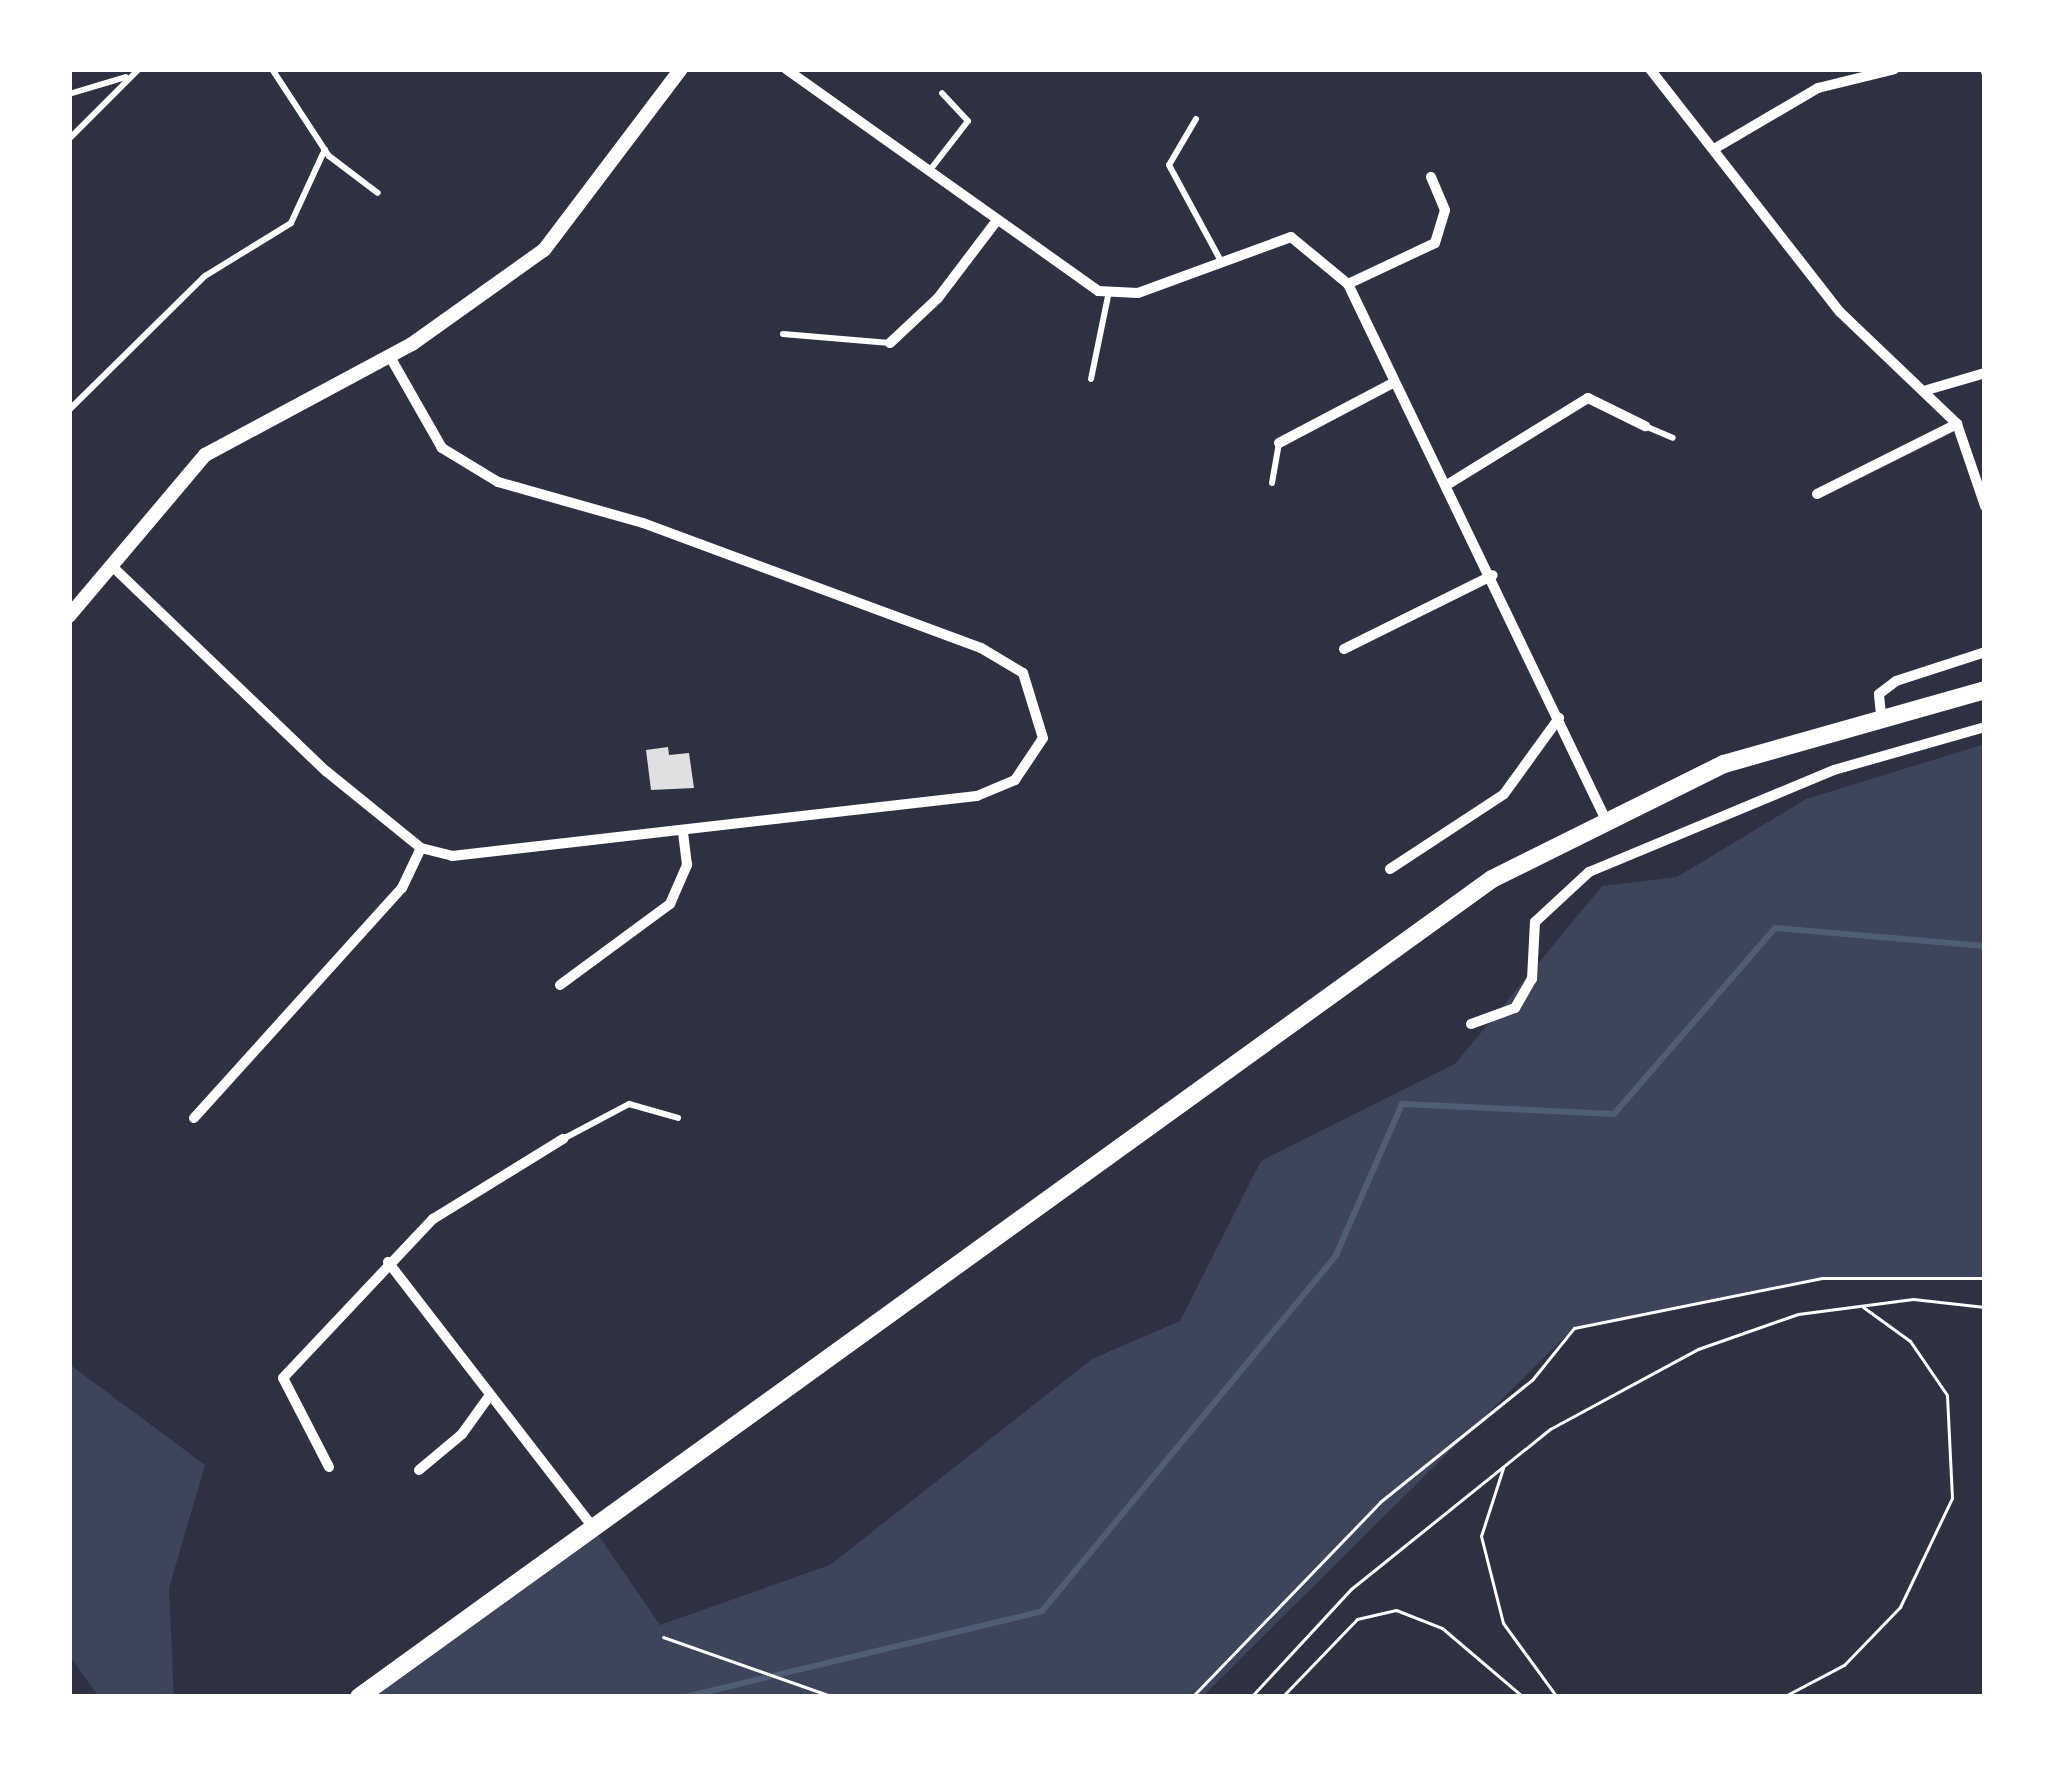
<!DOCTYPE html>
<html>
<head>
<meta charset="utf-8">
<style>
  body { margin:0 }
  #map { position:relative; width:2054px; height:1766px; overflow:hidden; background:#2d3142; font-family:"Noto Serif",serif }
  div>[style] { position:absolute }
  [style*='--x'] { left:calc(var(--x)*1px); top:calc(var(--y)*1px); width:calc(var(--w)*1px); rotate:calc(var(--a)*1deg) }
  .green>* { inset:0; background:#3c4559 }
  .stream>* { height:6px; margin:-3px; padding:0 3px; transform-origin:3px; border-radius:3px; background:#4f5d75 }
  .building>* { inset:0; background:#e0e0e3 }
  .path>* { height:3px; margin:-1.5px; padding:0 1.5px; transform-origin:1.5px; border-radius:1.5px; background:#fff }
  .service>* { height:6px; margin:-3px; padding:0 3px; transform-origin:3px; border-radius:3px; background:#fff }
  .minor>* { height:10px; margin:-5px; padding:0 5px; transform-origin:5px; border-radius:5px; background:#fff }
  .tertiary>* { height:14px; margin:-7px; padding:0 7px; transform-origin:7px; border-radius:7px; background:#fff }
  .trunk>* { height:18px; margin:-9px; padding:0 9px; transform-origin:9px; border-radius:9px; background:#fff }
  span { translate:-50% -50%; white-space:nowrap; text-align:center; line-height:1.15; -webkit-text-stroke:12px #fff; paint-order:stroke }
  .frame { position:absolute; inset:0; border:72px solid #fff; pointer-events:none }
</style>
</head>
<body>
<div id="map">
  <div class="green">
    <div style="clip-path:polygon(1985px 744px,1985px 1278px,1822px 1278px,1574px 1328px,1202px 1697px,350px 1697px,592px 1526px,660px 1625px,830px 1565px,1092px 1359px,1180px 1321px,1261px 1161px,1455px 1064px,1602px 886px,1677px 877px,1806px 799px)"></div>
    <div style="clip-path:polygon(69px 1364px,205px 1465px,169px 1588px,174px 1697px,99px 1697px,69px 1655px)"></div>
  </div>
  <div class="stream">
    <div style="--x:685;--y:1697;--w:367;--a:-13.5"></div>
    <div style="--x:1042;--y:1611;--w:462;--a:-50.4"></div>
    <div style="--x:1336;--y:1255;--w:165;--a:-66.4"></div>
    <div style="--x:1402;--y:1104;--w:212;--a:2.7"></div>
    <div style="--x:1614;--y:1114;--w:246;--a:-49.1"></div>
    <div style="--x:1775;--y:928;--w:211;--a:4.9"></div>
  </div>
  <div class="building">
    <div style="clip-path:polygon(668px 747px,669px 755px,689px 753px,694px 788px,651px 790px,646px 750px)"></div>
  </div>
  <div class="path">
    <div style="--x:1981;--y:69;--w:12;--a:70"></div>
    <div style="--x:1503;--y:1468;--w:71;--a:107.9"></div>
    <div style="--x:1481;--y:1536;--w:90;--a:75.8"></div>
    <div style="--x:1503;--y:1623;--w:92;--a:53.9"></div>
    <div style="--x:663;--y:1637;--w:180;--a:19.4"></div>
    <div style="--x:1192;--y:1697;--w:271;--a:-46"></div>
    <div style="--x:1380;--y:1502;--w:195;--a:-38.8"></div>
    <div style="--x:1532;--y:1380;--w:67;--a:-51.1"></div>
    <div style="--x:1574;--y:1328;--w:253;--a:-11.4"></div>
    <div style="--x:1822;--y:1278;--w:163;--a:0"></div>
    <div style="--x:1251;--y:1697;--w:147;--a:-47.2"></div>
    <div style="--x:1351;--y:1589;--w:255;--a:-38.8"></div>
    <div style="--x:1550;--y:1429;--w:168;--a:-28.4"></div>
    <div style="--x:1698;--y:1349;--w:106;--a:-19.3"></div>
    <div style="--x:1798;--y:1314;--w:116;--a:-7.4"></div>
    <div style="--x:1913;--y:1299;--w:72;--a:6.3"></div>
    <div style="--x:1282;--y:1697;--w:108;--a:-46.1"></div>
    <div style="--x:1357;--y:1619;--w:40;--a:-13"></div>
    <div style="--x:1396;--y:1610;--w:49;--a:21.4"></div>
    <div style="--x:1442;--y:1628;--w:106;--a:40.4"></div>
    <div style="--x:1783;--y:1697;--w:69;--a:-27.7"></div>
    <div style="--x:1844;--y:1665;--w:81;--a:-46"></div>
    <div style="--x:1900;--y:1607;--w:121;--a:-64.5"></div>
    <div style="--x:1952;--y:1498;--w:103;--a:-92.8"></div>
    <div style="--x:1947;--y:1395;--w:65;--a:-124.4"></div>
    <div style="--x:1910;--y:1341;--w:58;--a:-144.1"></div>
  </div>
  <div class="service">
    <div style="--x:272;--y:69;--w:104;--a:56.8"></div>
    <div style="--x:329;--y:156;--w:61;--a:37.1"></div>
    <div style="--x:69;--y:94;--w:59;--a:-16.6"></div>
    <div style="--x:1196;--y:119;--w:53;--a:120.4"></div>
    <div style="--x:1169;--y:165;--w:111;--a:61.6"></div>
    <div style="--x:69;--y:139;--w:99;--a:-45"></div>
    <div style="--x:930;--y:170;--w:62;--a:-52.2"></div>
    <div style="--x:968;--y:121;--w:38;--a:-133"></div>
    <div style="--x:783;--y:334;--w:107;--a:4.8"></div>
    <div style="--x:1091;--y:379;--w:90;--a:-78.4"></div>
    <div style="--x:69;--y:410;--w:191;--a:-44.6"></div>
    <div style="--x:205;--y:276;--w:101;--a:-31.6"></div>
    <div style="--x:291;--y:223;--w:81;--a:-65.3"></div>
    <div style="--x:1645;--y:426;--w:30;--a:23"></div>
    <div style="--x:1272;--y:483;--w:41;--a:-80.1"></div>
    <div style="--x:563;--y:1139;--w:75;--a:-27.9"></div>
    <div style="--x:629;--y:1104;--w:51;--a:15.9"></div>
  </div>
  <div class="minor">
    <div style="--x:786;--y:69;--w:383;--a:35.4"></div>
    <div style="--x:1098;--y:291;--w:40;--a:2.9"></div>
    <div style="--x:1138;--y:293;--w:163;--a:-20.1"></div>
    <div style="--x:1291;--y:237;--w:74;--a:39.5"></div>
    <div style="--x:1348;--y:284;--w:593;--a:64.3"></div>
    <div style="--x:1650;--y:69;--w:308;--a:52"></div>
    <div style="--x:1840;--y:312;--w:162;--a:43.7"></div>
    <div style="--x:1957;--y:424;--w:87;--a:71.1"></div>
    <div style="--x:1714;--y:149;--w:121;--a:-30.4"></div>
    <div style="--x:1818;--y:88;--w:79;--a:-13.9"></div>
    <div style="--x:1348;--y:284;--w:96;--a:-25.2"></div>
    <div style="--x:1435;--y:243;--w:34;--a:-73"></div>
    <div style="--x:1445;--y:210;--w:36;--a:-113"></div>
    <div style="--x:890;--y:343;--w:66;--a:-43.2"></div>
    <div style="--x:938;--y:298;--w:94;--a:-52.8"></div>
    <div style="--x:1927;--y:390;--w:60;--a:-16.3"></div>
    <div style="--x:1279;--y:443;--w:129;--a:-27.8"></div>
    <div style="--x:1450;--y:483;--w:162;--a:-31.6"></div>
    <div style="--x:1588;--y:398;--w:64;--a:26.2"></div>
    <div style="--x:1817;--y:494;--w:157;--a:-26.6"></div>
    <div style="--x:114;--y:568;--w:294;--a:43.8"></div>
    <div style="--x:326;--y:771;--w:122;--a:39"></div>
    <div style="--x:421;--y:848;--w:32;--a:14"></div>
    <div style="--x:452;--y:856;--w:528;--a:-6.52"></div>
    <div style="--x:977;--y:796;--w:41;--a:-22.8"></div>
    <div style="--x:1015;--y:780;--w:50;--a:-56.3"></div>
    <div style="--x:1043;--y:738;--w:68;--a:-107.1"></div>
    <div style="--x:1023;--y:673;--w:49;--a:-149.2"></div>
    <div style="--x:981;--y:648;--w:360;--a:-159.7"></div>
    <div style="--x:643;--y:523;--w:151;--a:-164.2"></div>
    <div style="--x:498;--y:482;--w:66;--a:-148.7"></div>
    <div style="--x:442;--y:448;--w:105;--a:-119.7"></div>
    <div style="--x:1344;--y:649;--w:166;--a:-26.4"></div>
    <div style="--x:1881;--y:714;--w:20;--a:-96"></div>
    <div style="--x:1879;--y:694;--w:21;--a:-37"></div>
    <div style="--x:1896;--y:681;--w:94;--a:-18"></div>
    <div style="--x:1390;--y:869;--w:136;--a:-33.3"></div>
    <div style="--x:1504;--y:794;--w:94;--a:-54.1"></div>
    <div style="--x:560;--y:985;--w:137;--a:-36.4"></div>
    <div style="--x:670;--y:904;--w:43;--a:-66.4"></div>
    <div style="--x:687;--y:865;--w:35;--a:-97"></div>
    <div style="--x:1471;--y:1024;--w:47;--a:-20"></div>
    <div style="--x:1515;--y:1008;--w:34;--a:-60"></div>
    <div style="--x:1532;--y:979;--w:57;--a:-87"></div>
    <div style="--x:1535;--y:922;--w:74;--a:-42.8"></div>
    <div style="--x:1589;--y:872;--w:265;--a:-22.6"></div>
    <div style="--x:1834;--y:770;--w:157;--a:-15.9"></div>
    <div style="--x:194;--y:1118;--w:310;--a:-47.9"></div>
    <div style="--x:402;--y:888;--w:44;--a:-64.6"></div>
    <div style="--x:388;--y:1262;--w:334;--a:52.3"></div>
    <div style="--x:329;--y:1467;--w:100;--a:-117.3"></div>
    <div style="--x:283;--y:1378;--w:219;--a:-46.7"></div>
    <div style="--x:433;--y:1219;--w:153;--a:-31.6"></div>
    <div style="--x:419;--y:1470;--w:56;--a:-39.9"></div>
    <div style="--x:462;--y:1434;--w:48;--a:-54.3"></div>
  </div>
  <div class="tertiary">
    <div style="--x:69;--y:616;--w:211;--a:-49.8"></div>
    <div style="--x:205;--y:455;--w:235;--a:-28.2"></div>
    <div style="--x:412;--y:344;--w:162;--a:-35.5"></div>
    <div style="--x:544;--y:250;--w:227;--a:-52.9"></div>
  </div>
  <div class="trunk">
    <div style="--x:359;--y:1697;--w:1397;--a:-35.83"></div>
    <div style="--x:1492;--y:879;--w:259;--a:-26.4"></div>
    <div style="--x:1724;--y:764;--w:271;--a:-15.8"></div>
  </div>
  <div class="frame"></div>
</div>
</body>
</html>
